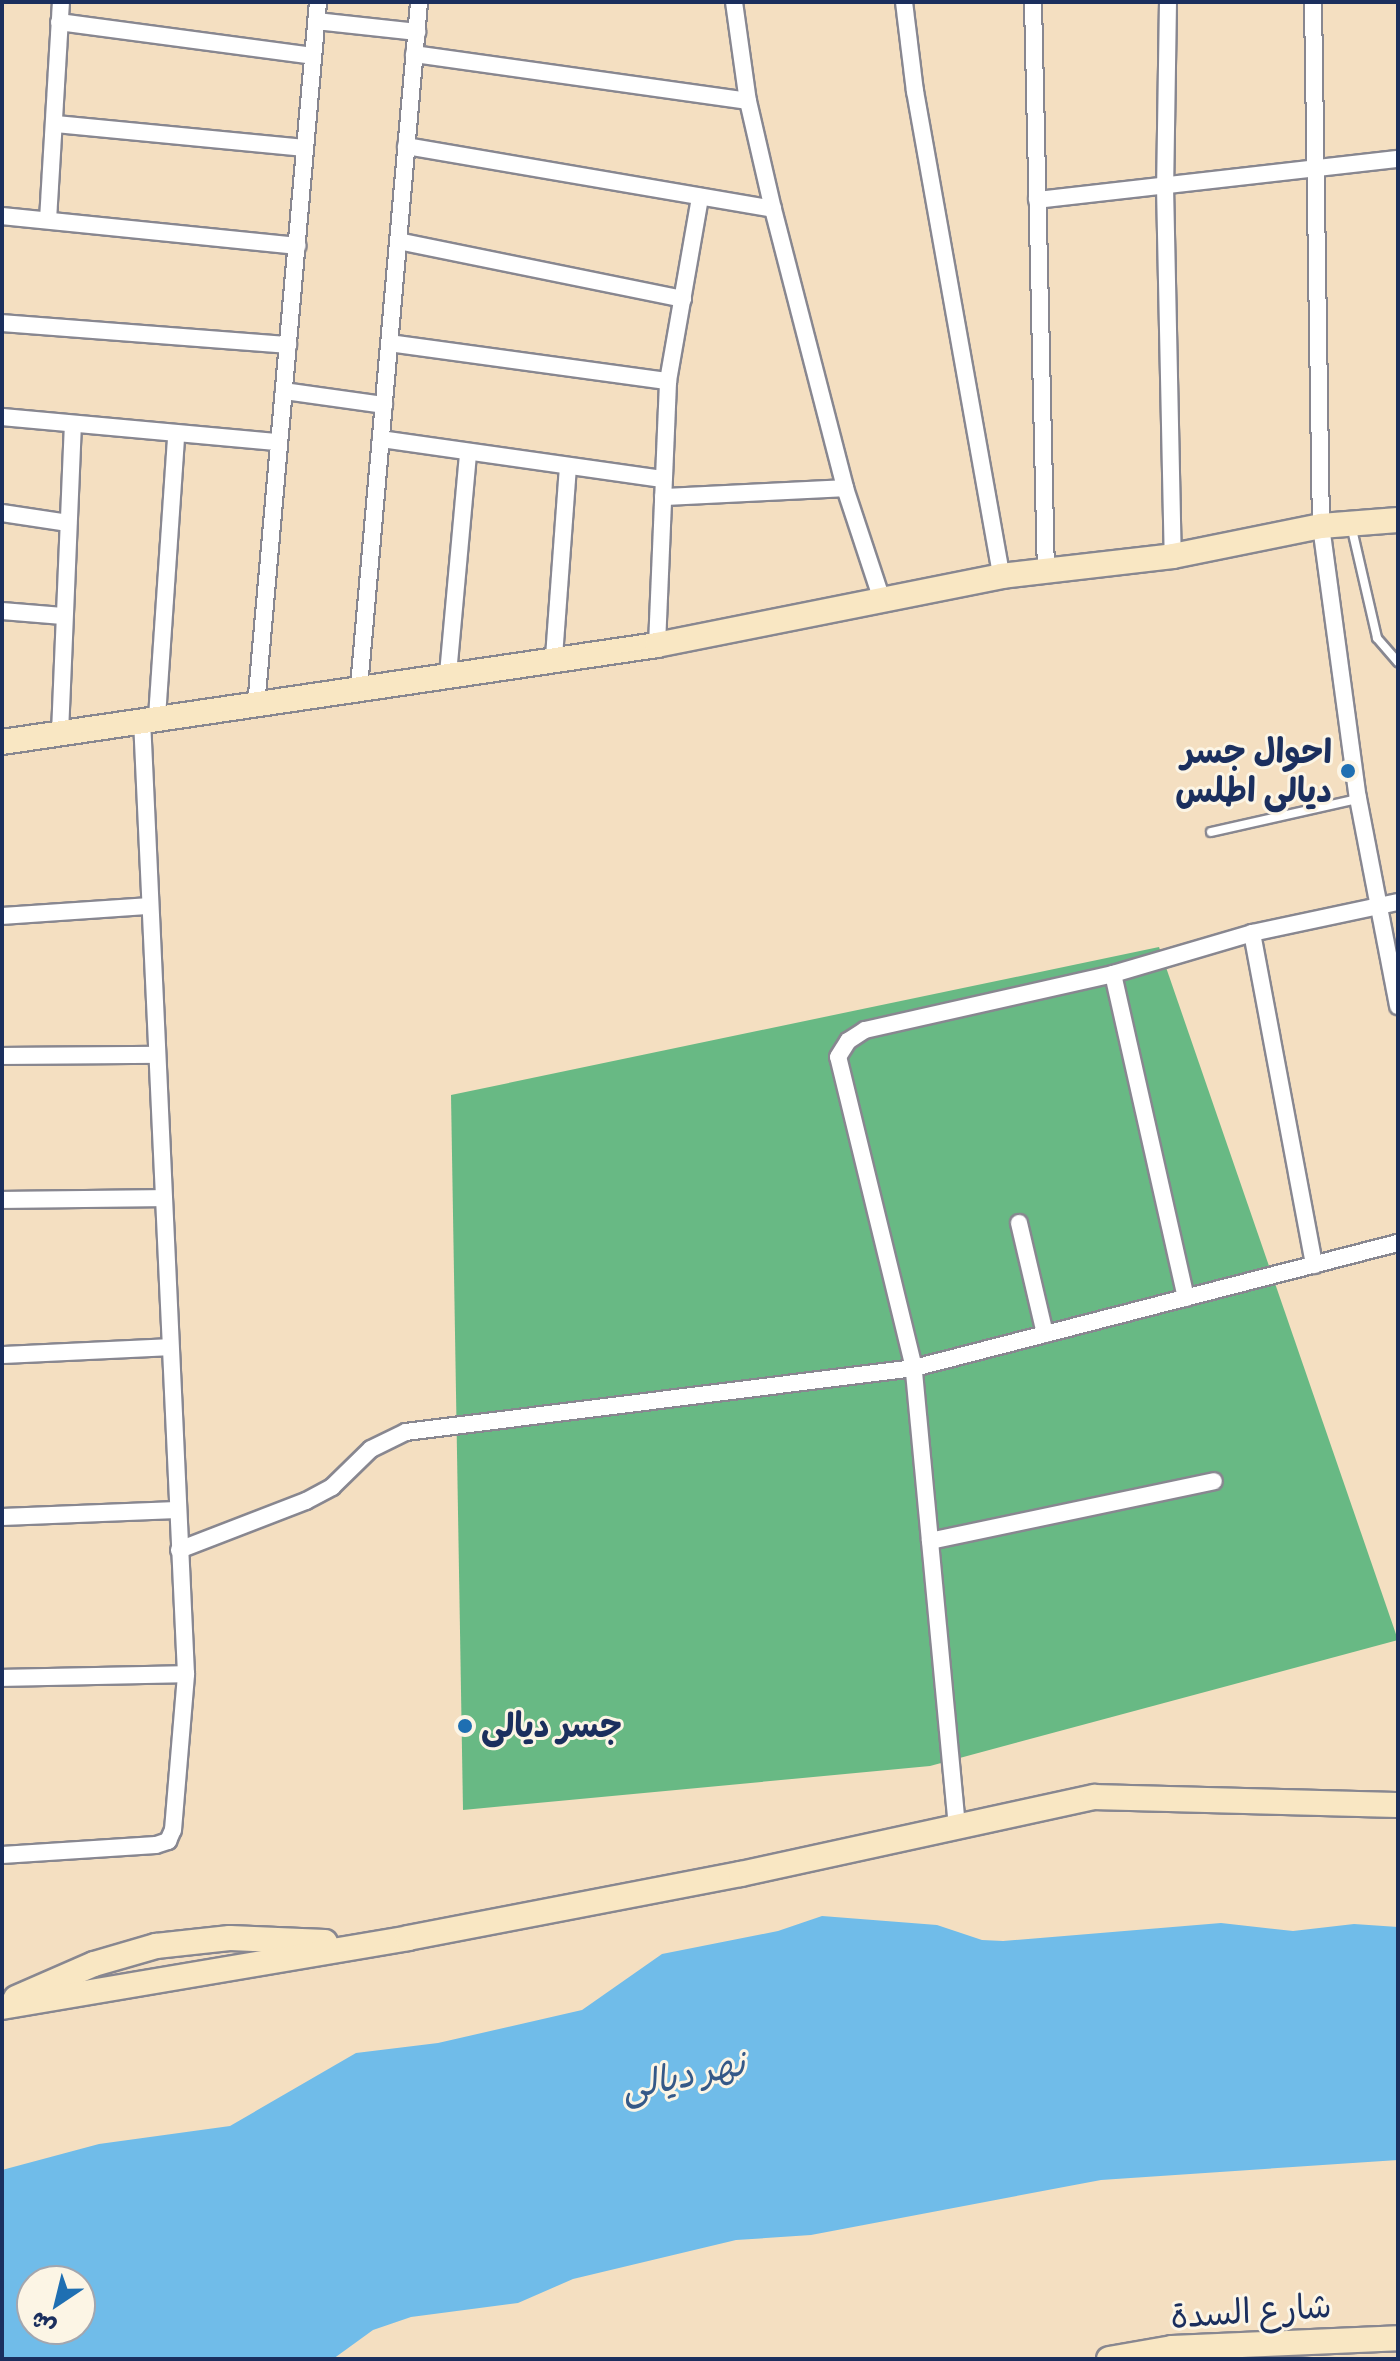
<!DOCTYPE html>
<html>
<head>
<meta charset="utf-8">
<style>
  body { margin:0 }
  #map { position:relative; width:1400px; height:2361px; overflow:hidden; background:#f4dfc1; font-family:Itim,"Playpen Sans Arabic",sans-serif }
  div>[style] { position:absolute }
  [style*='--x'] { left:calc(var(--x)*1px); top:calc(var(--y)*1px); width:calc(var(--w)*1px); rotate:calc(var(--a)*1deg) }
  .forest>* { inset:0; background:#68b984 }
  .water>* { inset:0; background:#70bce9 }
  .roads { filter:drop-shadow(2px 0 #888790) drop-shadow(-2px 0 #888790) drop-shadow(0 2px #888790) drop-shadow(0 -2px #888790) }
  .lane>* { height:8px; margin:-4px; padding:0 4px; transform-origin:4px; border-radius:4px; background:#fff }
  .street>* { height:16px; margin:-8px; padding:0 8px; transform-origin:8px; border-radius:8px; background:#fff }
  .secondary>* { height:24px; margin:-12px; padding:0 12px; transform-origin:12px; border-radius:12px; background:#f9e7c3 }
  .dots>* { width:22px; height:22px; translate:-50% -50%; box-sizing:border-box; border:4px solid #fcf5e5; border-radius:50% }
  span { translate:-50% -50%; white-space:nowrap; text-align:center; line-height:1.15; -webkit-text-stroke:6px #fcf5e5; paint-order:stroke }
  .poi-label { font-size:34px; color:#1b2f5e; font-weight:700 }
  .right { translate:-100% -50%; text-align:right }
  .left { translate:0 -50%; text-align:left }
  .street-label { font-size:34px; color:#1b2f5e }
  .water-label { font-size:36px; color:#355988; font-style:italic }
  .frame { position:absolute; inset:0; border:4px solid #1b2f5e; pointer-events:none }
  .north { position:absolute; left:16px; top:2265px; width:80px; height:80px; box-sizing:border-box; background:#fcf5e5; border:2px solid #a2a6af; border-radius:50%; rotate:215deg; font-size:22px; font-weight:700; line-height:32px; text-align:center; color:#1b2f5e }
  .north::after { content:''; display:block; margin:auto; width:28px; height:36px; background:#1f6fb2; clip-path:polygon(50% 0,100% 100%,50% 72%,0 100%) }
</style>
</head>
<body>
<div id="map">
  <div class="forest">
    <div style="clip-path:polygon(1159px 947px,1398px 1640px,930px 1766px,463px 1810px,451px 1095px)"></div>
  </div>
  <div class="water">
    <div style="clip-path:polygon(evenodd,822px 1916px,937px 1925px,982px 1940px,1003px 1941px,1221px 1923px,1293px 1931px,1354px 1924px,1398px 1927px,1398px 2160px,1101px 2180px,811px 2235px,736px 2240px,573px 2279px,518px 2303px,411px 2317px,373px 2330px,333px 2359px,2px 2359px,2px 2170px,99px 2144px,230px 2126px,356px 2053px,438px 2043px,582px 2010px,662px 1954px,778px 1931px,822px 1916px,32px 2281px,80px 2281px,80px 2329px,32px 2329px,32px 2281px)"></div>
  </div>
  <div class="roads">
    <div class="lane">
      <div style="--x:1351;--y:525;--w:116;--a:77"></div>
      <div style="--x:1377;--y:638;--w:32;--a:49"></div>
      <div style="--x:1211;--y:832;--w:150;--a:-12.7"></div>
    </div>
    <div class="street">
      <div style="--x:734;--y:2;--w:100;--a:82"></div>
      <div style="--x:748;--y:101;--w:111;--a:77"></div>
      <div style="--x:773;--y:209;--w:288;--a:75.5"></div>
      <div style="--x:845;--y:488;--w:118;--a:71.7"></div>
      <div style="--x:904;--y:2;--w:90;--a:83"></div>
      <div style="--x:915;--y:91;--w:493;--a:79.9"></div>
      <div style="--x:1033;--y:2;--w:571;--a:88.7"></div>
      <div style="--x:1168;--y:2;--w:184;--a:90.9"></div>
      <div style="--x:1165;--y:186;--w:370;--a:88.8"></div>
      <div style="--x:1313;--y:2;--w:524;--a:89.13"></div>
      <div style="--x:1321;--y:526;--w:275;--a:82.3"></div>
      <div style="--x:1358;--y:798;--w:212;--a:79.1"></div>
      <div style="--x:316;--y:21;--w:102;--a:6.2"></div>
      <div style="--x:59;--y:22;--w:256;--a:7.6"></div>
      <div style="--x:414;--y:54;--w:337;--a:8"></div>
      <div style="--x:56;--y:124;--w:250;--a:5.5"></div>
      <div style="--x:406;--y:146;--w:372;--a:9.7"></div>
      <div style="--x:1037;--y:200;--w:363;--a:-6.5"></div>
      <div style="--x:2;--y:216;--w:297;--a:5.8"></div>
      <div style="--x:48;--y:220;--w:218;--a:-86.6"></div>
      <div style="--x:398;--y:241;--w:291;--a:11.5"></div>
      <div style="--x:2;--y:323;--w:287;--a:4.4"></div>
      <div style="--x:389;--y:343;--w:282;--a:7.8"></div>
      <div style="--x:284;--y:391;--w:101;--a:8"></div>
      <div style="--x:2;--y:417;--w:278;--a:5.2"></div>
      <div style="--x:381;--y:439;--w:285;--a:8.1"></div>
      <div style="--x:663;--y:497;--w:182;--a:-2.8"></div>
      <div style="--x:2;--y:513;--w:67;--a:8.6"></div>
      <div style="--x:2;--y:611;--w:61;--a:4.7"></div>
      <div style="--x:657;--y:645;--w:264;--a:-87.6"></div>
      <div style="--x:668;--y:381;--w:187;--a:-80.1"></div>
      <div style="--x:554;--y:657;--w:191;--a:-85.8"></div>
      <div style="--x:448;--y:674;--w:221;--a:-84.8"></div>
      <div style="--x:359;--y:687;--w:688;--a:-84.99"></div>
      <div style="--x:256;--y:706;--w:707;--a:-84.97"></div>
      <div style="--x:157;--y:717;--w:281;--a:-86.1"></div>
      <div style="--x:60;--y:733;--w:307;--a:-87.6"></div>
      <div style="--x:2;--y:916;--w:148;--a:-3.9"></div>
      <div style="--x:1252;--y:933;--w:338;--a:79.4"></div>
      <div style="--x:1113;--y:974;--w:332;--a:77.3"></div>
      <div style="--x:2;--y:1056;--w:155;--a:-0.4"></div>
      <div style="--x:2;--y:1200;--w:161;--a:-0.7"></div>
      <div style="--x:1019;--y:1223;--w:114;--a:76.8"></div>
      <div style="--x:2;--y:1355;--w:168;--a:-2.7"></div>
      <div style="--x:2;--y:1517;--w:175;--a:-2.3"></div>
      <div style="--x:930;--y:1541;--w:290;--a:-11.9"></div>
      <div style="--x:179;--y:1550;--w:136;--a:-21.1"></div>
      <div style="--x:306;--y:1501;--w:30;--a:-28"></div>
      <div style="--x:332;--y:1487;--w:54;--a:-44.3"></div>
      <div style="--x:371;--y:1449;--w:39;--a:-26"></div>
      <div style="--x:406;--y:1432;--w:512;--a:-7.18"></div>
      <div style="--x:914;--y:1368;--w:500;--a:-14.5"></div>
      <div style="--x:2;--y:1678;--w:184;--a:-1.2"></div>
      <div style="--x:957;--y:1827;--w:461;--a:-95.4"></div>
      <div style="--x:914;--y:1368;--w:320;--a:-103.7"></div>
      <div style="--x:838;--y:1057;--w:19;--a:-58"></div>
      <div style="--x:848;--y:1041;--w:20;--a:-33"></div>
      <div style="--x:865;--y:1030;--w:254;--a:-12.7"></div>
      <div style="--x:1113;--y:974;--w:145;--a:-16.4"></div>
      <div style="--x:1252;--y:933;--w:149;--a:-12"></div>
      <div style="--x:2;--y:1855;--w:154;--a:-3.7"></div>
      <div style="--x:156;--y:1845;--w:13;--a:-18"></div>
      <div style="--x:168;--y:1841;--w:12;--a:-66"></div>
      <div style="--x:173;--y:1830;--w:157;--a:-85.2"></div>
      <div style="--x:186;--y:1674;--w:955;--a:-92.64"></div>
    </div>
    <div class="secondary">
      <div style="--x:2;--y:742;--w:662;--a:-8.42"></div>
      <div style="--x:657;--y:645;--w:351;--a:-11.3"></div>
      <div style="--x:1001;--y:576;--w:173;--a:-6.6"></div>
      <div style="--x:1173;--y:556;--w:151;--a:-11.5"></div>
      <div style="--x:1321;--y:526;--w:77;--a:-4.5"></div>
      <div style="--x:16;--y:1998;--w:85;--a:-23.6"></div>
      <div style="--x:94;--y:1964;--w:65;--a:-16.2"></div>
      <div style="--x:156;--y:1946;--w:74;--a:-6.2"></div>
      <div style="--x:230;--y:1938;--w:95;--a:2.4"></div>
      <div style="--x:2;--y:2007;--w:412;--a:-9.6"></div>
      <div style="--x:408;--y:1938;--w:339;--a:-10.9"></div>
      <div style="--x:741;--y:1874;--w:362;--a:-12.3"></div>
      <div style="--x:1095;--y:1797;--w:303;--a:1.5"></div>
      <div style="--x:1109;--y:2359;--w:64;--a:-9.9"></div>
      <div style="--x:1172;--y:2348;--w:226;--a:-2.5"></div>
    </div>
  </div>
  <div class="dots">
    <div style="left:1348px;top:771px;background:#1f6fb2"></div>
    <div style="left:465px;top:1726px;background:#1f6fb2"></div>
  </div>
  <div class="poi-label">
    <span class="right" style="left:1332px;top:771px">احوال جسر<br>ديالى اطلس</span>
    <span class="left" style="left:481px;top:1726px">جسر ديالى</span>
  </div>
  <div class="street-label">
    <span style="left:1251px;top:2311px;rotate:-4deg">شارع السدة</span>
  </div>
  <div class="water-label">
    <span style="left:683px;top:2075px;rotate:-12deg">نهر ديالى</span>
  </div>
  <div class="frame"></div>
  <div class="north">ش</div>
</div>
</body>
</html>
